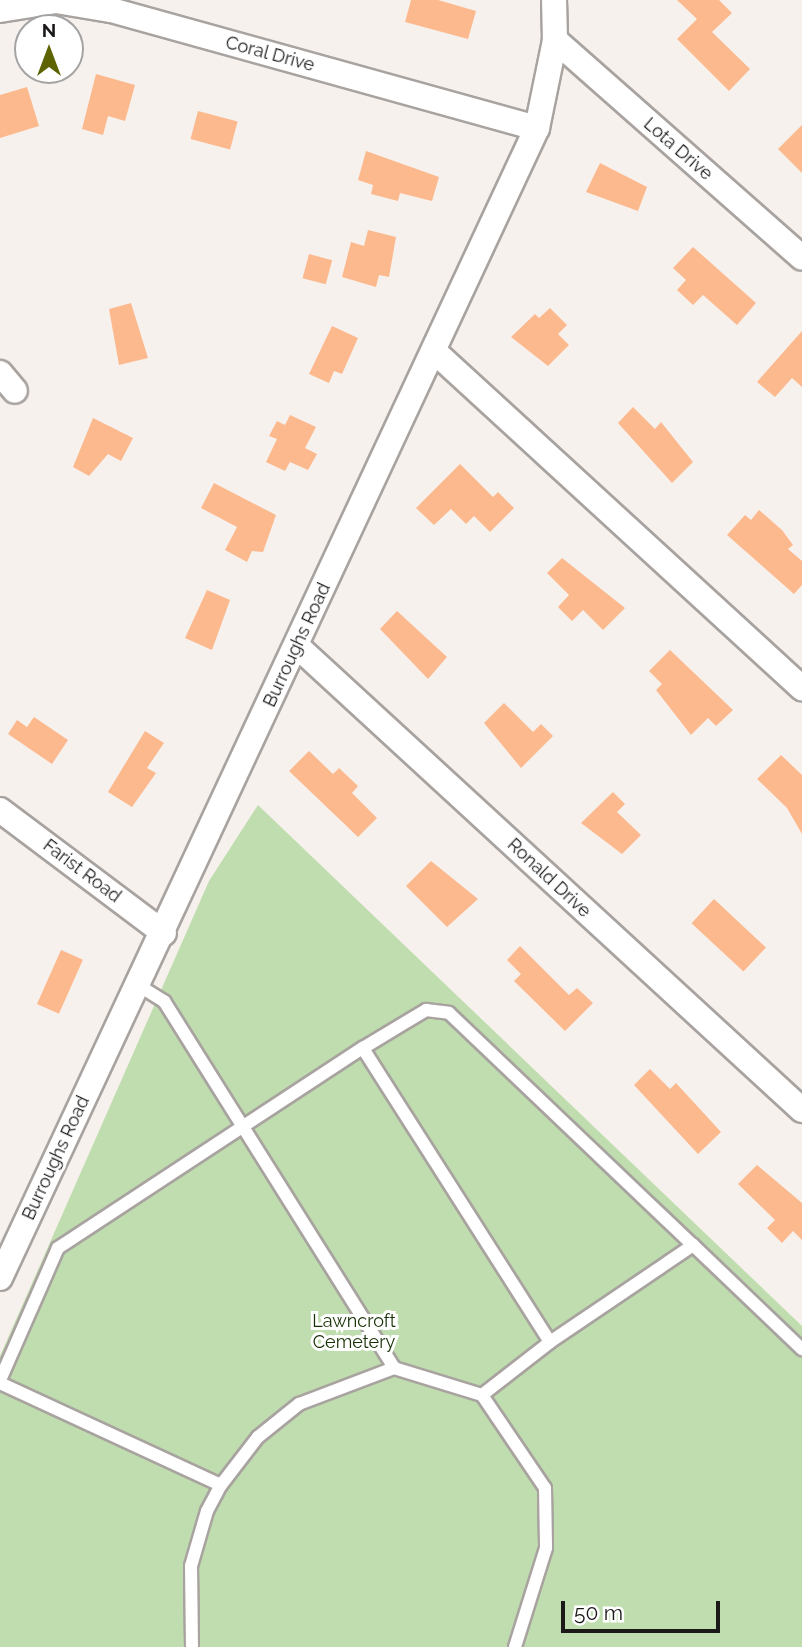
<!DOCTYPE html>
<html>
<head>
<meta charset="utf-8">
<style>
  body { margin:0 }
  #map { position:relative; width:802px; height:1647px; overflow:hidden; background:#f7f1ed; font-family:Raleway,sans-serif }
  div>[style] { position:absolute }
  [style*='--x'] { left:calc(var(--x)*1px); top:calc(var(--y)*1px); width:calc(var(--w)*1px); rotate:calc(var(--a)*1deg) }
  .green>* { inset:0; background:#bfddae }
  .building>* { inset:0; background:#fcb98e; transform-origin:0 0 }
  .roads { filter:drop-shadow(2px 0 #a9a3a0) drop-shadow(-2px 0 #a9a3a0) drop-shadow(0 2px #a9a3a0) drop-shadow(0 -2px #a9a3a0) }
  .lane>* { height:12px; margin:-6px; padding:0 6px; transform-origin:6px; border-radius:6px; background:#fff }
  .street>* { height:24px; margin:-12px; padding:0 12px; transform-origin:12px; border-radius:12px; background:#fff }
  span { translate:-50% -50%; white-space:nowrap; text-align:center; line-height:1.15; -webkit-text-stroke:6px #fff; paint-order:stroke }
  .street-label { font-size:18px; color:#1c1a19 }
  .park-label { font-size:18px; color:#193205 }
  .north { position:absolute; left:14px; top:14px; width:70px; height:70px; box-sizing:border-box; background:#fff; border:2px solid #a4a3a3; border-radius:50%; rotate:0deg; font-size:19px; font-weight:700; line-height:28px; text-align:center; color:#1c1a19 }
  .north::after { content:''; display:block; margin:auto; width:24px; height:32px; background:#5d6300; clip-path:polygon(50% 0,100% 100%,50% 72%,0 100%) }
  .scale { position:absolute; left:561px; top:1601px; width:159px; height:32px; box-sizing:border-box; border:4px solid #1c1a19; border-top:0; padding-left:9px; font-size:21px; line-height:24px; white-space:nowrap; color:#1c1a19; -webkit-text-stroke:5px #fff; paint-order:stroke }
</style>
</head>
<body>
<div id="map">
  <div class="green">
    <div style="clip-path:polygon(258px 805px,802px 1326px,802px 1647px,0 1647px,0 1356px,209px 881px)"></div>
  </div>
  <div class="building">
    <div style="clip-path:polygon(411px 0,438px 0,476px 11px,468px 39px,405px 22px)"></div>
    <div style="clip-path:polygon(677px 0,719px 0,732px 13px,712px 32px,750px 69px,729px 91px,677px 39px,697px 19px)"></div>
    <div style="clip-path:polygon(96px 74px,135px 85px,125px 121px,108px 116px,103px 135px,82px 129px)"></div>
    <div style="clip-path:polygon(27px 87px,39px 126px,0 138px,0 95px)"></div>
    <div style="left:198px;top:111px;width:41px;height:29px;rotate:15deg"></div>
    <div style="clip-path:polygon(802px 125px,802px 173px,778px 149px)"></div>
    <div style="clip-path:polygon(366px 151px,439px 177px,432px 201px,400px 193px,398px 201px,371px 194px,373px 185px,358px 180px)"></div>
    <div style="clip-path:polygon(600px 163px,647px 187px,638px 211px,586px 192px)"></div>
    <div style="clip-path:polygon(368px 230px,396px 237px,389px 277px,379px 275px,376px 287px,342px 277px,351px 242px,364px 246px)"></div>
    <div style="clip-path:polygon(693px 247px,756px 303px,737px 325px,703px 295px,693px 305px,677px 290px,686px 280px,673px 268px)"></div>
    <div style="left:309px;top:254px;width:24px;height:25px;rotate:15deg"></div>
    <div style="clip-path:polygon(131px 303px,148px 358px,119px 365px,109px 309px)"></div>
    <div style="clip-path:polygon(550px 308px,567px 325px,558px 334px,569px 345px,548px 366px,511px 337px,535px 314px,539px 318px)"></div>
    <div style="clip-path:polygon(332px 326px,358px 338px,342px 374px,334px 371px,329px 383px,309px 374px)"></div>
    <div style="clip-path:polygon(802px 331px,802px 387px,792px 378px,775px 397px,757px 382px)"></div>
    <div style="clip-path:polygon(633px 407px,655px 429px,661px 422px,693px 462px,672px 483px,618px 423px)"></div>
    <div style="clip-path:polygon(290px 415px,316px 427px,305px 448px,317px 454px,308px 470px,290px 462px,285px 471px,266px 462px,277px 439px,269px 436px,277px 421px,285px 425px)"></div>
    <div style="clip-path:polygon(93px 418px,133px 438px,121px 461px,108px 454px,89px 476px,73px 467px)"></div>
    <div style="clip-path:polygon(460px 464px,493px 497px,498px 492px,514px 508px,490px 532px,474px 516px,466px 524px,451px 509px,434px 525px,416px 508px)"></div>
    <div style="clip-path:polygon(214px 483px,276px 515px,263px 552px,252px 551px,247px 562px,225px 550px,237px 527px,201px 508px)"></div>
    <div style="clip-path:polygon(759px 510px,782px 530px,793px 545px,788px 549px,802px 561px,802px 585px,794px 594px,727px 535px,745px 515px,751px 520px)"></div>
    <div style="clip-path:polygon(562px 558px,625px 608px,603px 630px,583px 610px,572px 621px,558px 607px,569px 595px,547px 573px)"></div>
    <div style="clip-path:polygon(207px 590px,230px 600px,212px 650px,185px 638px)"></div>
    <div style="clip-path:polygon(397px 611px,447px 657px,428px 679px,380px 629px)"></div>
    <div style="clip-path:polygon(670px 650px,733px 710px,716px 726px,708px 718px,691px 735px,656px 690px,662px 684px,649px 671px)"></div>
    <div style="clip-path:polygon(504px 703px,533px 732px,541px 724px,553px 736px,521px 768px,484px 723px)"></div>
    <div style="clip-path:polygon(34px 717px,68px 740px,52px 764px,8px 734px,17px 720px,27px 727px)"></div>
    <div style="clip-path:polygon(145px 731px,164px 743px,147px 768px,156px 773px,132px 807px,108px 792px)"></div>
    <div style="clip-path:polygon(309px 751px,333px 774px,339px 768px,358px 786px,352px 793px,377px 818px,358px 837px,289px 771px)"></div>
    <div style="clip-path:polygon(781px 755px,802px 775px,802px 834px,787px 808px,757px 779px)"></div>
    <div style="clip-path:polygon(613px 792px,625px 804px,617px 812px,641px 835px,622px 854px,581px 823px)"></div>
    <div style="clip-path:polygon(431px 861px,478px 899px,447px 927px,406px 886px)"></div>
    <div style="left:714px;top:899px;width:71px;height:33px;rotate:43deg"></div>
    <div style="clip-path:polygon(520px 946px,569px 995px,577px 988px,593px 1003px,565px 1031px,514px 981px,521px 974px,507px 960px)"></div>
    <div style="left:61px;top:950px;width:24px;height:59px;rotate:24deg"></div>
    <div style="clip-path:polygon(650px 1069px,670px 1089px,676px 1083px,721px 1132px,698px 1154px,634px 1085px)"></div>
    <div style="clip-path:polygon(757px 1165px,802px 1203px,802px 1240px,793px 1231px,782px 1243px,767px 1228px,775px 1220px,738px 1184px)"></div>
  </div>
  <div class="roads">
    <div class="lane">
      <div style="--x:138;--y:985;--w:31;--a:32"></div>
      <div style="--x:164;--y:1001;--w:433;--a:57.9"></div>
      <div style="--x:550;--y:1342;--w:348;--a:-122.5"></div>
      <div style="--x:363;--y:1048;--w:74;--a:-31.1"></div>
      <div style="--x:426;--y:1010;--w:23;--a:7"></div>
      <div style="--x:449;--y:1013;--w:337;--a:43.6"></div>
      <div style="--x:0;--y:1380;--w:144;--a:-66.3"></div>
      <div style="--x:58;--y:1248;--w:365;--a:-33.3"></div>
      <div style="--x:0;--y:1383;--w:243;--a:24.8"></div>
      <div style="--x:482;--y:1395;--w:86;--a:-37.9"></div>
      <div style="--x:550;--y:1342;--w:173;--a:-34.1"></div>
      <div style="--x:693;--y:1245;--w:151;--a:43.7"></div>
      <div style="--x:192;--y:1647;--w:81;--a:-90.7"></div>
      <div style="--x:191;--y:1566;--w:57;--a:-73.8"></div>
      <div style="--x:207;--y:1511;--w:30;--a:-62"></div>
      <div style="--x:221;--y:1485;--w:61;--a:-52.4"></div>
      <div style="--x:258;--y:1437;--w:53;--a:-38.8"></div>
      <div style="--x:299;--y:1404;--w:102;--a:-20.8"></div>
      <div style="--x:394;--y:1368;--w:92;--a:17.1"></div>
      <div style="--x:482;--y:1395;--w:112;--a:55.9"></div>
      <div style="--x:545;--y:1488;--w:60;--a:89"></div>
      <div style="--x:546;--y:1548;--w:104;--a:107.4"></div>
    </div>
    <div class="street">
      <div style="--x:0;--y:10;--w:57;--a:-9.1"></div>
      <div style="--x:56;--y:1;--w:56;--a:9.3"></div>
      <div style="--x:111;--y:10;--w:442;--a:15.5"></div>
      <div style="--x:555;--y:40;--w:329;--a:41.4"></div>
      <div style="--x:435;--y:352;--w:498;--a:42.5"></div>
      <div style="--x:0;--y:373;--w:23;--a:50"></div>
      <div style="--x:297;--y:646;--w:686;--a:42.58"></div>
      <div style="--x:0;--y:810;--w:205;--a:36.9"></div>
      <div style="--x:0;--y:1278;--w:1269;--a:-64.97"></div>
      <div style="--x:537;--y:128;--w:90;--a:-78.4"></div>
      <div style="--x:555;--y:40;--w:40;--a:-91.4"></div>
    </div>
  </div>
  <div class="street-label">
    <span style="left:270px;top:54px;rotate:15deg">Coral Drive</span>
    <span style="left:678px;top:149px;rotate:41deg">Lota Drive</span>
    <span style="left:297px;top:645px;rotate:-65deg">Burroughs Road</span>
    <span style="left:82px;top:871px;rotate:37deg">Farist Road</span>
    <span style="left:549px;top:878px;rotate:43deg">Ronald Drive</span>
    <span style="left:56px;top:1158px;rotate:-65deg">Burroughs Road</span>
  </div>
  <div class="park-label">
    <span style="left:354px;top:1332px">Lawncroft<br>Cemetery</span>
  </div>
  <div class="north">N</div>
  <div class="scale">50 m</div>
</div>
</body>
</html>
